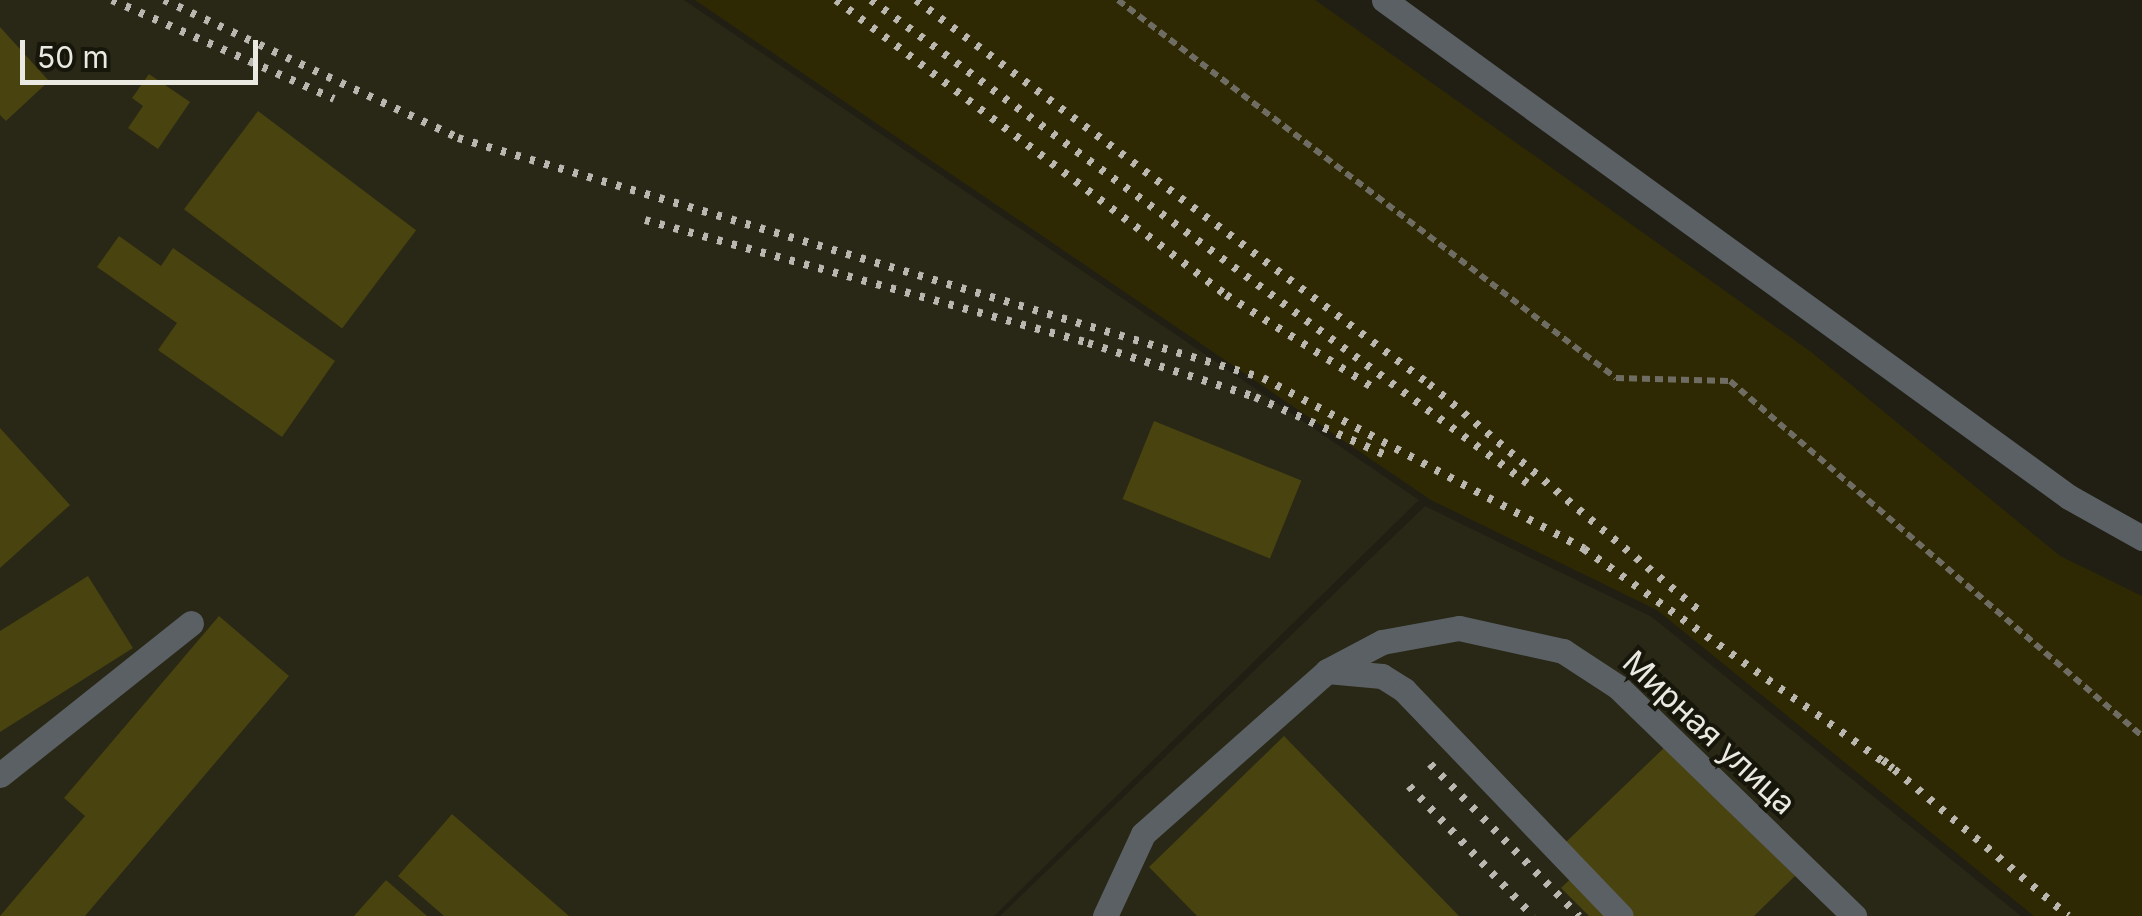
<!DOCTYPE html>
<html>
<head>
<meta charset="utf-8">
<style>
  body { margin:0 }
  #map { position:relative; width:2142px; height:916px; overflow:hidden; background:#211f14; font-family:Inter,sans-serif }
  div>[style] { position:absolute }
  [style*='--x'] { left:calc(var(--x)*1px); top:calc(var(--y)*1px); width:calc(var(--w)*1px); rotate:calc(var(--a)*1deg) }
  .built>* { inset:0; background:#292715 }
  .green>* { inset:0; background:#2e2903 }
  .building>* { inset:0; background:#494310; transform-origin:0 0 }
  .path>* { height:6px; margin-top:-3px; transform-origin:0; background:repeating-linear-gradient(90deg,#6f6d63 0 8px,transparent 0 13px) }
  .minor>* { height:25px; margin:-12.5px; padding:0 12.5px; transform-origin:12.5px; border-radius:12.5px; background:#5a6064 }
  .rail>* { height:8px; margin-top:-4px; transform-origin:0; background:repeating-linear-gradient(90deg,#b9b7af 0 5px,transparent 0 15px) }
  span { translate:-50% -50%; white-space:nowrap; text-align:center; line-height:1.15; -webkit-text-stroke:8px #17160b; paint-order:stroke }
  .street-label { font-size:32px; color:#eae9e2 }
  .scale { position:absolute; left:20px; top:40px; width:238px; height:45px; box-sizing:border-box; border:5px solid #eae9e2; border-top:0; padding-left:12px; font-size:30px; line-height:35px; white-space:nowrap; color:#eae9e2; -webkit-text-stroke:8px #17160b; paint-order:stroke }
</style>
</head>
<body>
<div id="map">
  <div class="built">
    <div style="clip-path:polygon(0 0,684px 0,1419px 500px,994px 916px,0 916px)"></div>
    <div style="clip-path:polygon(1425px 506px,1652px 617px,2021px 916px,1000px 916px)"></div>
  </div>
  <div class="green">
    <div style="clip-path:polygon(695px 0,1315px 0,1811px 352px,2060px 556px,2142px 596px,2142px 916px,2034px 916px,1657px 610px,1431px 500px)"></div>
  </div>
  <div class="building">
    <div style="clip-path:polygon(0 27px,49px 81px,6px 121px,0 115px)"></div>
    <div style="clip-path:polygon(149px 74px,190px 102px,158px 149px,128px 128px,143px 106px,132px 98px)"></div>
    <div style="left:258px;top:111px;width:198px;height:123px;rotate:37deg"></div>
    <div style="clip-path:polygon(119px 236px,161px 266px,173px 248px,335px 361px,282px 437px,158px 350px,177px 323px,97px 267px)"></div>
    <div style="left:1154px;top:421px;width:159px;height:84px;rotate:22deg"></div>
    <div style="clip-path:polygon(0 428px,70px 505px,0 568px)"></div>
    <div style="clip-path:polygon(88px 576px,133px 648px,0 732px,0 631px)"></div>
    <div style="clip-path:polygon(219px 616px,289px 676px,85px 916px,0 916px,85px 816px,64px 798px)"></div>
    <div style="clip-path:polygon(1284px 736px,1459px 916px,1197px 916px,1149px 867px)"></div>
    <div style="clip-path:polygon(1667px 745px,1795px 876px,1754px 916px,1589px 916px,1561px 888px,1585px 865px,1565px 843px)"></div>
    <div style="clip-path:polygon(452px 814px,569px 916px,444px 916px,398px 876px)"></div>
    <div style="clip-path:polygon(386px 880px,427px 916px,354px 916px)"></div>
  </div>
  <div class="path">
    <div style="--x:1118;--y:0;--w:625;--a:37.2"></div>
    <div style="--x:1616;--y:378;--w:114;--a:1.5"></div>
    <div style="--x:1730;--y:381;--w:544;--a:40.75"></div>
  </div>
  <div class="minor">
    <div style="--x:1384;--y:0;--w:846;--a:35.96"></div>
    <div style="--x:2069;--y:497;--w:84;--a:29.3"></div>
    <div style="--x:1327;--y:671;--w:55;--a:5.2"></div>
    <div style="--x:1382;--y:676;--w:26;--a:32"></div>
    <div style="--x:1404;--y:690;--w:313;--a:46.2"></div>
    <div style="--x:0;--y:775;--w:244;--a:-38.5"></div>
    <div style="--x:1105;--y:916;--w:90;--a:-65.1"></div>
    <div style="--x:1143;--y:834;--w:246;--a:-41.5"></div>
    <div style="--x:1327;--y:671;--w:62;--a:-27.8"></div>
    <div style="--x:1382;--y:642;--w:78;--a:-10.3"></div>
    <div style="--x:1459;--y:628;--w:107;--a:12.5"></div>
    <div style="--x:1563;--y:651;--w:66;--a:33.2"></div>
    <div style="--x:1618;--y:687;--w:329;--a:44.1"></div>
  </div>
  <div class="rail">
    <div style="--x:112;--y:0;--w:243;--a:24"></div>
    <div style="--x:164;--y:0;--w:325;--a:25.1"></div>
    <div style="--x:458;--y:138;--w:840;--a:16.6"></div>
    <div style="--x:1263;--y:378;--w:364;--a:28"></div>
    <div style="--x:1584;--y:549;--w:379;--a:35.4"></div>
    <div style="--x:836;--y:0;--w:489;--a:37.1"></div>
    <div style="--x:1226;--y:295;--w:176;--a:32.2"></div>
    <div style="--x:871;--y:0;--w:815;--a:36.36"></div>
    <div style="--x:916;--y:0;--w:641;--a:36.82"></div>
    <div style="--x:1429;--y:384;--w:359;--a:40"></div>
    <div style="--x:645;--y:220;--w:460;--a:15.5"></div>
    <div style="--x:1088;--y:343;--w:176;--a:17.9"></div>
    <div style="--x:1255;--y:397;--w:142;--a:24"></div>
    <div style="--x:1883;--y:760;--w:242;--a:40.1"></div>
    <div style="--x:1430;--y:764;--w:213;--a:45.6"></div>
    <div style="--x:1409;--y:786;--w:180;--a:46.4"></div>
  </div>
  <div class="street-label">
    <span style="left:1709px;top:733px;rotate:43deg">Мирная улица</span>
  </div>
  <div class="scale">50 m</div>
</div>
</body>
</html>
